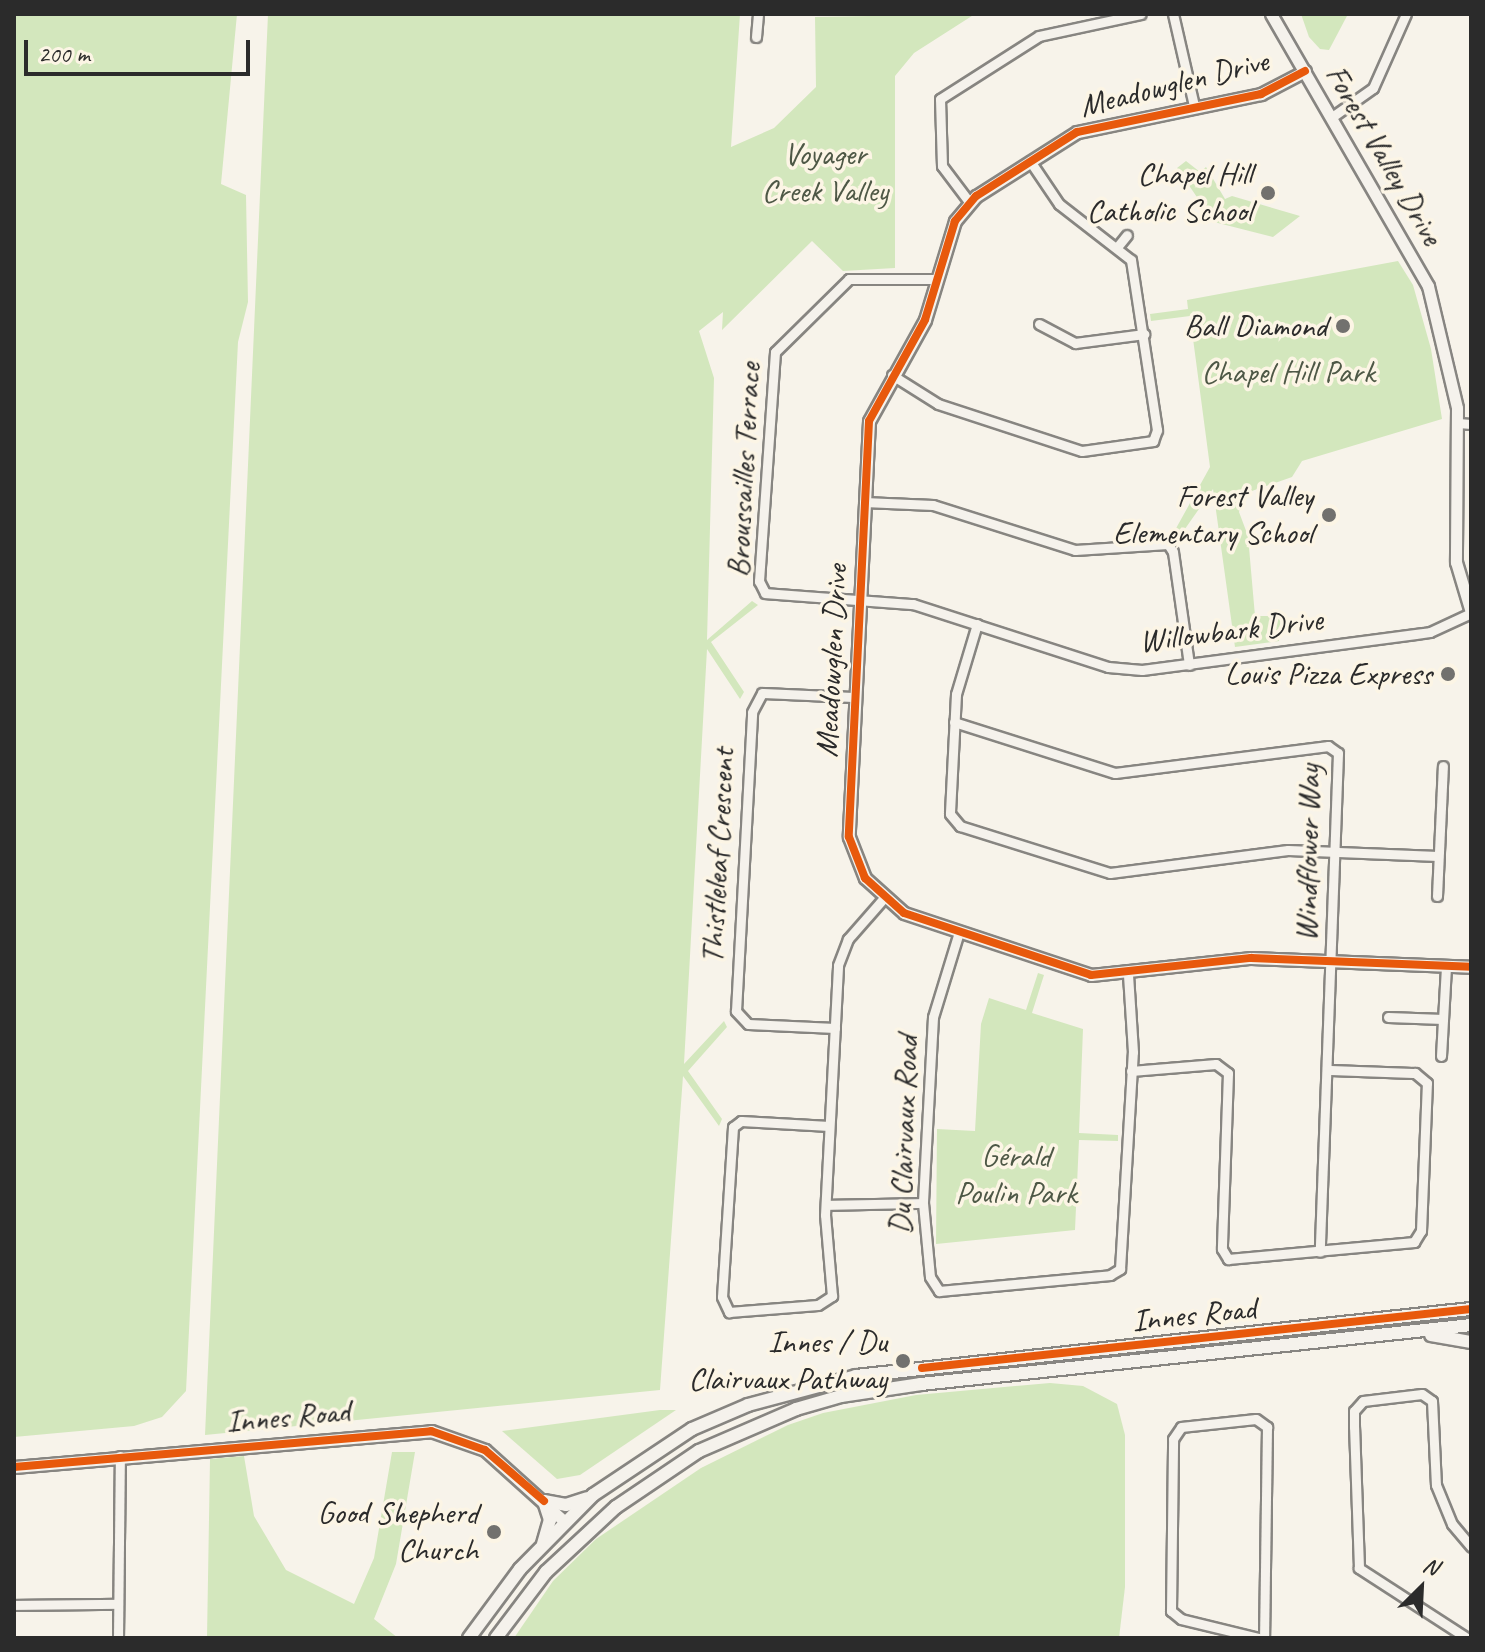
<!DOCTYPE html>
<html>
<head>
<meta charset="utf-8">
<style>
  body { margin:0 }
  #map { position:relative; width:1485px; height:1652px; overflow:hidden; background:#f7f3ea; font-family:Caveat,sans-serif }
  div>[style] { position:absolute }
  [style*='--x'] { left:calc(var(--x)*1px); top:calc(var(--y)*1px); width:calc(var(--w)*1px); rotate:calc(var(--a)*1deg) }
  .green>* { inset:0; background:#d3e7bd }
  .roads { filter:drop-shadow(2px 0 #878581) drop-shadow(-2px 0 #878581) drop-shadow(0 2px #878581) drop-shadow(0 -2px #878581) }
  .minor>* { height:9px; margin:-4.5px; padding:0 4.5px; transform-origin:4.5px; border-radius:4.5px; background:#f5f2ec }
  .tertiary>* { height:11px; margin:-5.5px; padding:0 5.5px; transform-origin:5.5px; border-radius:5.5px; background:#f5f2ec }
  .secondary>* { height:12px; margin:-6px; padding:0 6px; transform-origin:6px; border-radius:6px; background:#f5f2ec }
  .cycleway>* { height:8px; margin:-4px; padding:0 4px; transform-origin:4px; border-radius:4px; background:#e8590c }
  .dots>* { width:22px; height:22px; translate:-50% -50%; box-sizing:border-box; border:4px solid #fcf5e5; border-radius:50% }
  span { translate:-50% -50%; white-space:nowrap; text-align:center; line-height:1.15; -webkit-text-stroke:7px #fcf5e5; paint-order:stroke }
  .street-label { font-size:32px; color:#2b2b2b }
  .park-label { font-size:32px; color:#4e5846 }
  .poi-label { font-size:32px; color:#2b2b2b }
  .right { translate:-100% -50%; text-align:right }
  .frame { position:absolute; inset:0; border:16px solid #2b2b2b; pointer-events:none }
  .north { position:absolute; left:1381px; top:1548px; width:80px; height:80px; -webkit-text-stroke:6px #fcf5e5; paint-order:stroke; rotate:24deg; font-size:22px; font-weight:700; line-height:32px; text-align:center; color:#2b2b2b }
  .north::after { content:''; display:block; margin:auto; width:28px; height:36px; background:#2b2b2b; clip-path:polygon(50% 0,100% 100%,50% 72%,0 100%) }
  .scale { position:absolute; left:24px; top:40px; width:226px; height:36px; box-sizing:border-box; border:4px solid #2b2b2b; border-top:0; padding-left:10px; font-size:24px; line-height:28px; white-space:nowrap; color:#2b2b2b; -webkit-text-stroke:6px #fcf5e5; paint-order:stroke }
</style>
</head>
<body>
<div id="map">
  <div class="green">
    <div style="clip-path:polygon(14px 14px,237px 14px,221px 184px,246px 195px,248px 302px,238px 342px,186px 1391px,162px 1417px,134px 1426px,14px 1437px)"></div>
    <div style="clip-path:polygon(268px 14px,740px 14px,731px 147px,774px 128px,816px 87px,815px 17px,975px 14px,914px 53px,895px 76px,895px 268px,843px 271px,812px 241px,722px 330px,723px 312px,699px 331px,714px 378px,707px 640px,752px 601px,758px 605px,711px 642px,744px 692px,740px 699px,707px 649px,684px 1064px,724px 1021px,727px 1027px,688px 1071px,722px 1119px,719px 1126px,683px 1076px,660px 1390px,205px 1435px)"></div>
    <div style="clip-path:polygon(1301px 14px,1348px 14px,1329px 50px,1320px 49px,1309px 37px)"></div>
    <div style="clip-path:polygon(1186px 161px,1200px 172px,1206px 167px,1225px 199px,1232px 196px,1300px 216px,1273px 237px,1214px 222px,1177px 168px)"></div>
    <div style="clip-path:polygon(1398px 261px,1413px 285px,1431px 349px,1442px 419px,1302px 461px,1292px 477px,1246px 493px,1239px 512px,1248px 536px,1255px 616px,1281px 616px,1279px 641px,1235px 647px,1213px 489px,1180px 536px,1174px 532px,1210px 467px,1190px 316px,1151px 321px,1150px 314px,1188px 309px,1187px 300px)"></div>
    <div style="clip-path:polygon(1038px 973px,1044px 975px,1032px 1013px,1083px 1029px,1079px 1133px,1118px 1135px,1118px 1141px,1079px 1140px,1075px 1230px,936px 1244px,937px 1129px,975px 1131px,981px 1024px,989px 998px,1026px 1010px)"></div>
    <div style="clip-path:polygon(1050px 1383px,1083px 1386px,1117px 1404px,1125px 1435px,1125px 1587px,1119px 1638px,514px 1638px,553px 1581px,596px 1539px,701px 1468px,788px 1425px,823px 1413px,916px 1395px)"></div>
    <div style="clip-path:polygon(660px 1410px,676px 1410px,580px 1475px,557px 1479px,502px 1431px)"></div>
    <div style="clip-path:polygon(392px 1452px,415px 1452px,396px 1564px,374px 1619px,398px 1638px,207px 1638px,210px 1459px,244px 1456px,254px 1516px,286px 1570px,354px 1604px,374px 1558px)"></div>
  </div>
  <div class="roads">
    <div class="minor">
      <div style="--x:1173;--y:14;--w:94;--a:77.1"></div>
      <div style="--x:756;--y:37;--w:23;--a:-85"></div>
      <div style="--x:1332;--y:117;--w:50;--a:-35.3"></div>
      <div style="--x:1373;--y:88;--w:81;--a:-66"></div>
      <div style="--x:970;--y:203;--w:46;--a:-127.1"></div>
      <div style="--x:942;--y:166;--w:67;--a:-91.7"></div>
      <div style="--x:940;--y:99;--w:117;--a:-32.5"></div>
      <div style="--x:1039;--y:36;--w:104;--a:-12.2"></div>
      <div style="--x:1118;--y:246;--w:14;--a:-51"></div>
      <div style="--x:937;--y:279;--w:88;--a:180"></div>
      <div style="--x:849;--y:279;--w:104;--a:135.4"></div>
      <div style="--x:775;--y:352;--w:230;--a:94"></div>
      <div style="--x:759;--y:581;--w:13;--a:63"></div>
      <div style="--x:765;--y:593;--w:148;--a:4.3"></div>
      <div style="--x:913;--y:604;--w:205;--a:17.9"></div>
      <div style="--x:1108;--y:667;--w:34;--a:5"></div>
      <div style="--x:1142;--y:670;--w:290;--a:-7.5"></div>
      <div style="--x:1430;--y:632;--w:45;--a:-24.9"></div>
      <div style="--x:1039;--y:324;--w:41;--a:27.8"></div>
      <div style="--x:1075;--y:343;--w:70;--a:-7.4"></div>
      <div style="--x:892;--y:375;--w:54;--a:32.2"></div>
      <div style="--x:938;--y:404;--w:151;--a:18.1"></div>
      <div style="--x:1082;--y:451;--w:72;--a:-8"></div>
      <div style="--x:1153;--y:441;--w:12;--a:-70"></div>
      <div style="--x:1157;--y:430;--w:172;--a:-98.7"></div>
      <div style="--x:1131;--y:260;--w:91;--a:-142.1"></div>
      <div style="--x:1059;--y:204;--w:52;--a:-124"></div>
      <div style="--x:1458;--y:423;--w:13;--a:4"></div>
      <div style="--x:864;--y:502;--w:69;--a:2.5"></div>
      <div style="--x:933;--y:505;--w:149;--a:17.6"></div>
      <div style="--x:1075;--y:550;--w:93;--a:-3.7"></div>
      <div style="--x:1168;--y:544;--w:9;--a:58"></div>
      <div style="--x:1173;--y:552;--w:114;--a:81.9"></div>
      <div style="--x:977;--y:624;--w:73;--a:106.7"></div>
      <div style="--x:956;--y:694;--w:120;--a:92.9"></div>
      <div style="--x:950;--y:814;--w:16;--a:50"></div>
      <div style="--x:960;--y:826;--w:157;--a:17.4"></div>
      <div style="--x:1110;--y:873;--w:179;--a:-7.4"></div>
      <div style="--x:1288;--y:850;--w:150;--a:2.3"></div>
      <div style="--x:954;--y:722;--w:169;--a:17.6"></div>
      <div style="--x:1115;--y:773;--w:215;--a:-7.2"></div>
      <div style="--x:1328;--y:746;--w:12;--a:35"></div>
      <div style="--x:1338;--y:753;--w:499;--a:92.1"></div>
      <div style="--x:1437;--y:896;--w:130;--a:-87.4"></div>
      <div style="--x:959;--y:932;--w:89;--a:107"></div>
      <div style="--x:933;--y:1017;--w:186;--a:93.1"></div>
      <div style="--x:923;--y:1203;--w:74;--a:84.6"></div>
      <div style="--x:930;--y:1277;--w:17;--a:57"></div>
      <div style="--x:939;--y:1291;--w:172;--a:-5.3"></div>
      <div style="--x:1110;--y:1275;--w:12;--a:-31"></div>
      <div style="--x:1120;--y:1269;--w:217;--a:-86.6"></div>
      <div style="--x:1133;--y:1052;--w:77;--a:-93.7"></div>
      <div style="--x:1388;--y:1017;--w:55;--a:2.1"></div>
      <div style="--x:835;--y:1028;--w:87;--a:-177.4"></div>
      <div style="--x:748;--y:1024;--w:18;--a:-133"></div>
      <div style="--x:736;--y:1011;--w:299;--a:-86.9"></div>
      <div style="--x:752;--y:712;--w:21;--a:-62"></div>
      <div style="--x:762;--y:693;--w:92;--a:2.5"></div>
      <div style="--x:1441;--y:1056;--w:90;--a:-86.8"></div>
      <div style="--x:1131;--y:1071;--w:85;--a:-4.7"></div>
      <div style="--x:1216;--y:1064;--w:15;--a:37"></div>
      <div style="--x:1228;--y:1073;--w:176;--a:92"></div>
      <div style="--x:1222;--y:1249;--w:12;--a:59"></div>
      <div style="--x:1228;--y:1259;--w:187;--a:-5.2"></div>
      <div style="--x:1414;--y:1242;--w:13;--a:-58"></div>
      <div style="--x:1421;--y:1231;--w:148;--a:-87.7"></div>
      <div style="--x:1427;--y:1083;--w:16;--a:-140"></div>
      <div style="--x:1415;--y:1073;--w:87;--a:-178"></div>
      <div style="--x:829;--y:1126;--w:88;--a:-176.7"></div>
      <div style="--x:741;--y:1121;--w:10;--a:143"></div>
      <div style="--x:733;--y:1127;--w:170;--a:93.7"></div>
      <div style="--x:722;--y:1297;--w:17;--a:65"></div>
      <div style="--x:729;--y:1312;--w:89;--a:-4.5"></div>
      <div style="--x:818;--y:1305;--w:17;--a:-33"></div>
      <div style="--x:832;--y:1296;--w:81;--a:-94.9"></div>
      <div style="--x:825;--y:1215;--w:250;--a:-87"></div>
      <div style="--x:838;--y:965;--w:28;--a:-69"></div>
      <div style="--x:848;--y:939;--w:53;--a:-48.8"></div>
      <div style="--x:826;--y:1205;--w:97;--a:-1.2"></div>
      <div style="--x:14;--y:1605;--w:104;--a:-0.6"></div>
      <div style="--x:118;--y:1638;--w:182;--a:-89.4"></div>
      <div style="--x:1259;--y:1638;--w:80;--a:-166.3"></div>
      <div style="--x:1181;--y:1619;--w:13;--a:-141"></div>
      <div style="--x:1171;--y:1611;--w:172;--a:-89.3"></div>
      <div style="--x:1173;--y:1439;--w:14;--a:-56"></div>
      <div style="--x:1181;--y:1427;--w:75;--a:-6.1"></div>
      <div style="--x:1256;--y:1419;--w:14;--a:36"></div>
      <div style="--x:1267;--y:1427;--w:211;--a:90.8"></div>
      <div style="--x:1467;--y:1638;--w:129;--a:-147.1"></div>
      <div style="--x:1359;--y:1568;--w:141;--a:-92"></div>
      <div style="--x:1354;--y:1427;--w:16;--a:-90"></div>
      <div style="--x:1354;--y:1411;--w:13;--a:-48"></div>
      <div style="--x:1363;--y:1401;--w:59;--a:-6.8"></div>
      <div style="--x:1422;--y:1394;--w:12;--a:35"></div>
      <div style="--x:1432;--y:1401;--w:84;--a:87.3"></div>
      <div style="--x:1436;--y:1485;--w:42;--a:67.7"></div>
      <div style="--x:1452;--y:1524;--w:30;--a:50"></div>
    </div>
    <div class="tertiary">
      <div style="--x:1271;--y:14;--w:314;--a:60"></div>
      <div style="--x:1428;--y:286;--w:125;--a:76.6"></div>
      <div style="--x:1457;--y:408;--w:154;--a:90.4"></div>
      <div style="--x:1456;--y:562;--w:52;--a:73.3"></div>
      <div style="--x:1305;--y:71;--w:50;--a:152.4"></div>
      <div style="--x:1261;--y:94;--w:188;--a:168.3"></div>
      <div style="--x:1077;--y:132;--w:120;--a:147.6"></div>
      <div style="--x:976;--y:196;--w:33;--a:130"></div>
      <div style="--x:955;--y:221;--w:103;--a:106.9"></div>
      <div style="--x:925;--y:320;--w:115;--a:119"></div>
      <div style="--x:869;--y:421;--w:416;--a:92.8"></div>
      <div style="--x:849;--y:837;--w:44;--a:68.7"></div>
      <div style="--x:865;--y:878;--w:52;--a:41.9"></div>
      <div style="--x:904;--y:913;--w:197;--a:18.3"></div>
      <div style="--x:1091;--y:975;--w:161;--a:-6.1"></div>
      <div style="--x:1251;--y:958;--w:220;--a:2.3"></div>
      <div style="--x:14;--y:1467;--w:419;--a:-4.9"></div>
      <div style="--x:431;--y:1431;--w:57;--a:19.4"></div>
      <div style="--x:485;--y:1450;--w:108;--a:42"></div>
    </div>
    <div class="secondary">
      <div style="--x:1431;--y:1335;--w:41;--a:9.9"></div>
      <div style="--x:544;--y:1501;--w:22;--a:10"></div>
      <div style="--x:566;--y:1505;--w:22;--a:-18"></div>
      <div style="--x:543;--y:1544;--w:25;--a:-74"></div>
      <div style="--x:550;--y:1520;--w:20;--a:-108"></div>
      <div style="--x:469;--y:1638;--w:86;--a:-53.5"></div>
      <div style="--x:520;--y:1569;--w:104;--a:-45.4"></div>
      <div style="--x:593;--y:1495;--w:119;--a:-33.7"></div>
      <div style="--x:692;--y:1429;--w:61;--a:-23.2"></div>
      <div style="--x:748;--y:1405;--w:112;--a:-15"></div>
      <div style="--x:856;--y:1376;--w:619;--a:-6.22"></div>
      <div style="--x:496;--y:1638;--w:83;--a:-52.9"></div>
      <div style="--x:546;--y:1572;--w:96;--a:-42.9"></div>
      <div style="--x:616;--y:1507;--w:100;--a:-34"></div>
      <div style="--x:699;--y:1451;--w:106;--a:-23.4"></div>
      <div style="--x:796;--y:1409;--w:47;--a:-16.1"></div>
      <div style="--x:841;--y:1396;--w:81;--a:-8.5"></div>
      <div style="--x:921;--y:1384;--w:553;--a:-6.12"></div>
    </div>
  </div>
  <div class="cycleway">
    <div style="--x:1305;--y:71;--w:50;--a:152.4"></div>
    <div style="--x:1261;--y:94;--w:188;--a:168.3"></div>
    <div style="--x:1077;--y:132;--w:120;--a:147.6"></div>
    <div style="--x:976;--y:196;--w:33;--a:130"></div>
    <div style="--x:955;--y:221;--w:103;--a:106.9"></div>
    <div style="--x:925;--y:320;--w:115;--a:119"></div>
    <div style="--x:869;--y:421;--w:416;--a:92.8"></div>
    <div style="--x:849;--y:837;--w:44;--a:68.7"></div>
    <div style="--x:865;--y:878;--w:52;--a:41.9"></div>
    <div style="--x:904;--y:913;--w:197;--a:18.3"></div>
    <div style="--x:1091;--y:975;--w:161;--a:-6.1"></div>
    <div style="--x:1251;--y:958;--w:220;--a:2.3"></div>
    <div style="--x:922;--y:1368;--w:552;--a:-6.13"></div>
    <div style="--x:14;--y:1467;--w:419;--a:-4.9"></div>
    <div style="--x:431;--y:1431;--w:57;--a:19.4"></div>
    <div style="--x:485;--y:1450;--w:78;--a:40.8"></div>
  </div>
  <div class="dots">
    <div style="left:1268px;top:193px;background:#72716e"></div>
    <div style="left:1343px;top:326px;background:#72716e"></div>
    <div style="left:1329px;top:515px;background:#72716e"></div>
    <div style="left:1448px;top:674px;background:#72716e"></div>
    <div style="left:903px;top:1361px;background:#72716e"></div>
    <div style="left:494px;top:1532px;background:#72716e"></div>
  </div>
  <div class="street-label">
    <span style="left:1174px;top:84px;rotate:-14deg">Meadowglen Drive</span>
    <span style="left:1384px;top:155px;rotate:60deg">Forest Valley Drive</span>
    <span style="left:744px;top:470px;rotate:-87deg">Broussailles Terrace</span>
    <span style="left:1231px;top:631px;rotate:-7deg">Willowbark Drive</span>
    <span style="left:832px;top:661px;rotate:-87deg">Meadowglen Drive</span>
    <span style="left:1308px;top:853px;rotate:-89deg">Windflower Way</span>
    <span style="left:718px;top:856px;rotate:-87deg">Thistleleaf Crescent</span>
    <span style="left:904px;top:1135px;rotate:-88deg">Du Clairvaux Road</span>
    <span style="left:1194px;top:1315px;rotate:-6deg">Innes Road</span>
    <span style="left:288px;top:1417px;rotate:-5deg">Innes Road</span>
  </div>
  <div class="park-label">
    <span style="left:825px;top:173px">Voyager<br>Creek Valley</span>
    <span style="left:1288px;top:372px">Chapel Hill Park</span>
    <span style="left:1016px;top:1175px">Gérald<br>Poulin Park</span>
  </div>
  <div class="poi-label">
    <span class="right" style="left:1252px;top:193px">Chapel Hill<br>Catholic School</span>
    <span class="right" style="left:1327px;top:326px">Ball Diamond</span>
    <span class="right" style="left:1313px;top:515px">Forest Valley<br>Elementary School</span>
    <span class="right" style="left:1432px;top:674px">Louis Pizza Express</span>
    <span class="right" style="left:887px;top:1361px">Innes / Du<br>Clairvaux Pathway</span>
    <span class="right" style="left:478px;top:1532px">Good Shepherd<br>Church</span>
  </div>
  <div class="frame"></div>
  <div class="north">N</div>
  <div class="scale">200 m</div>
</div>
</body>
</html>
